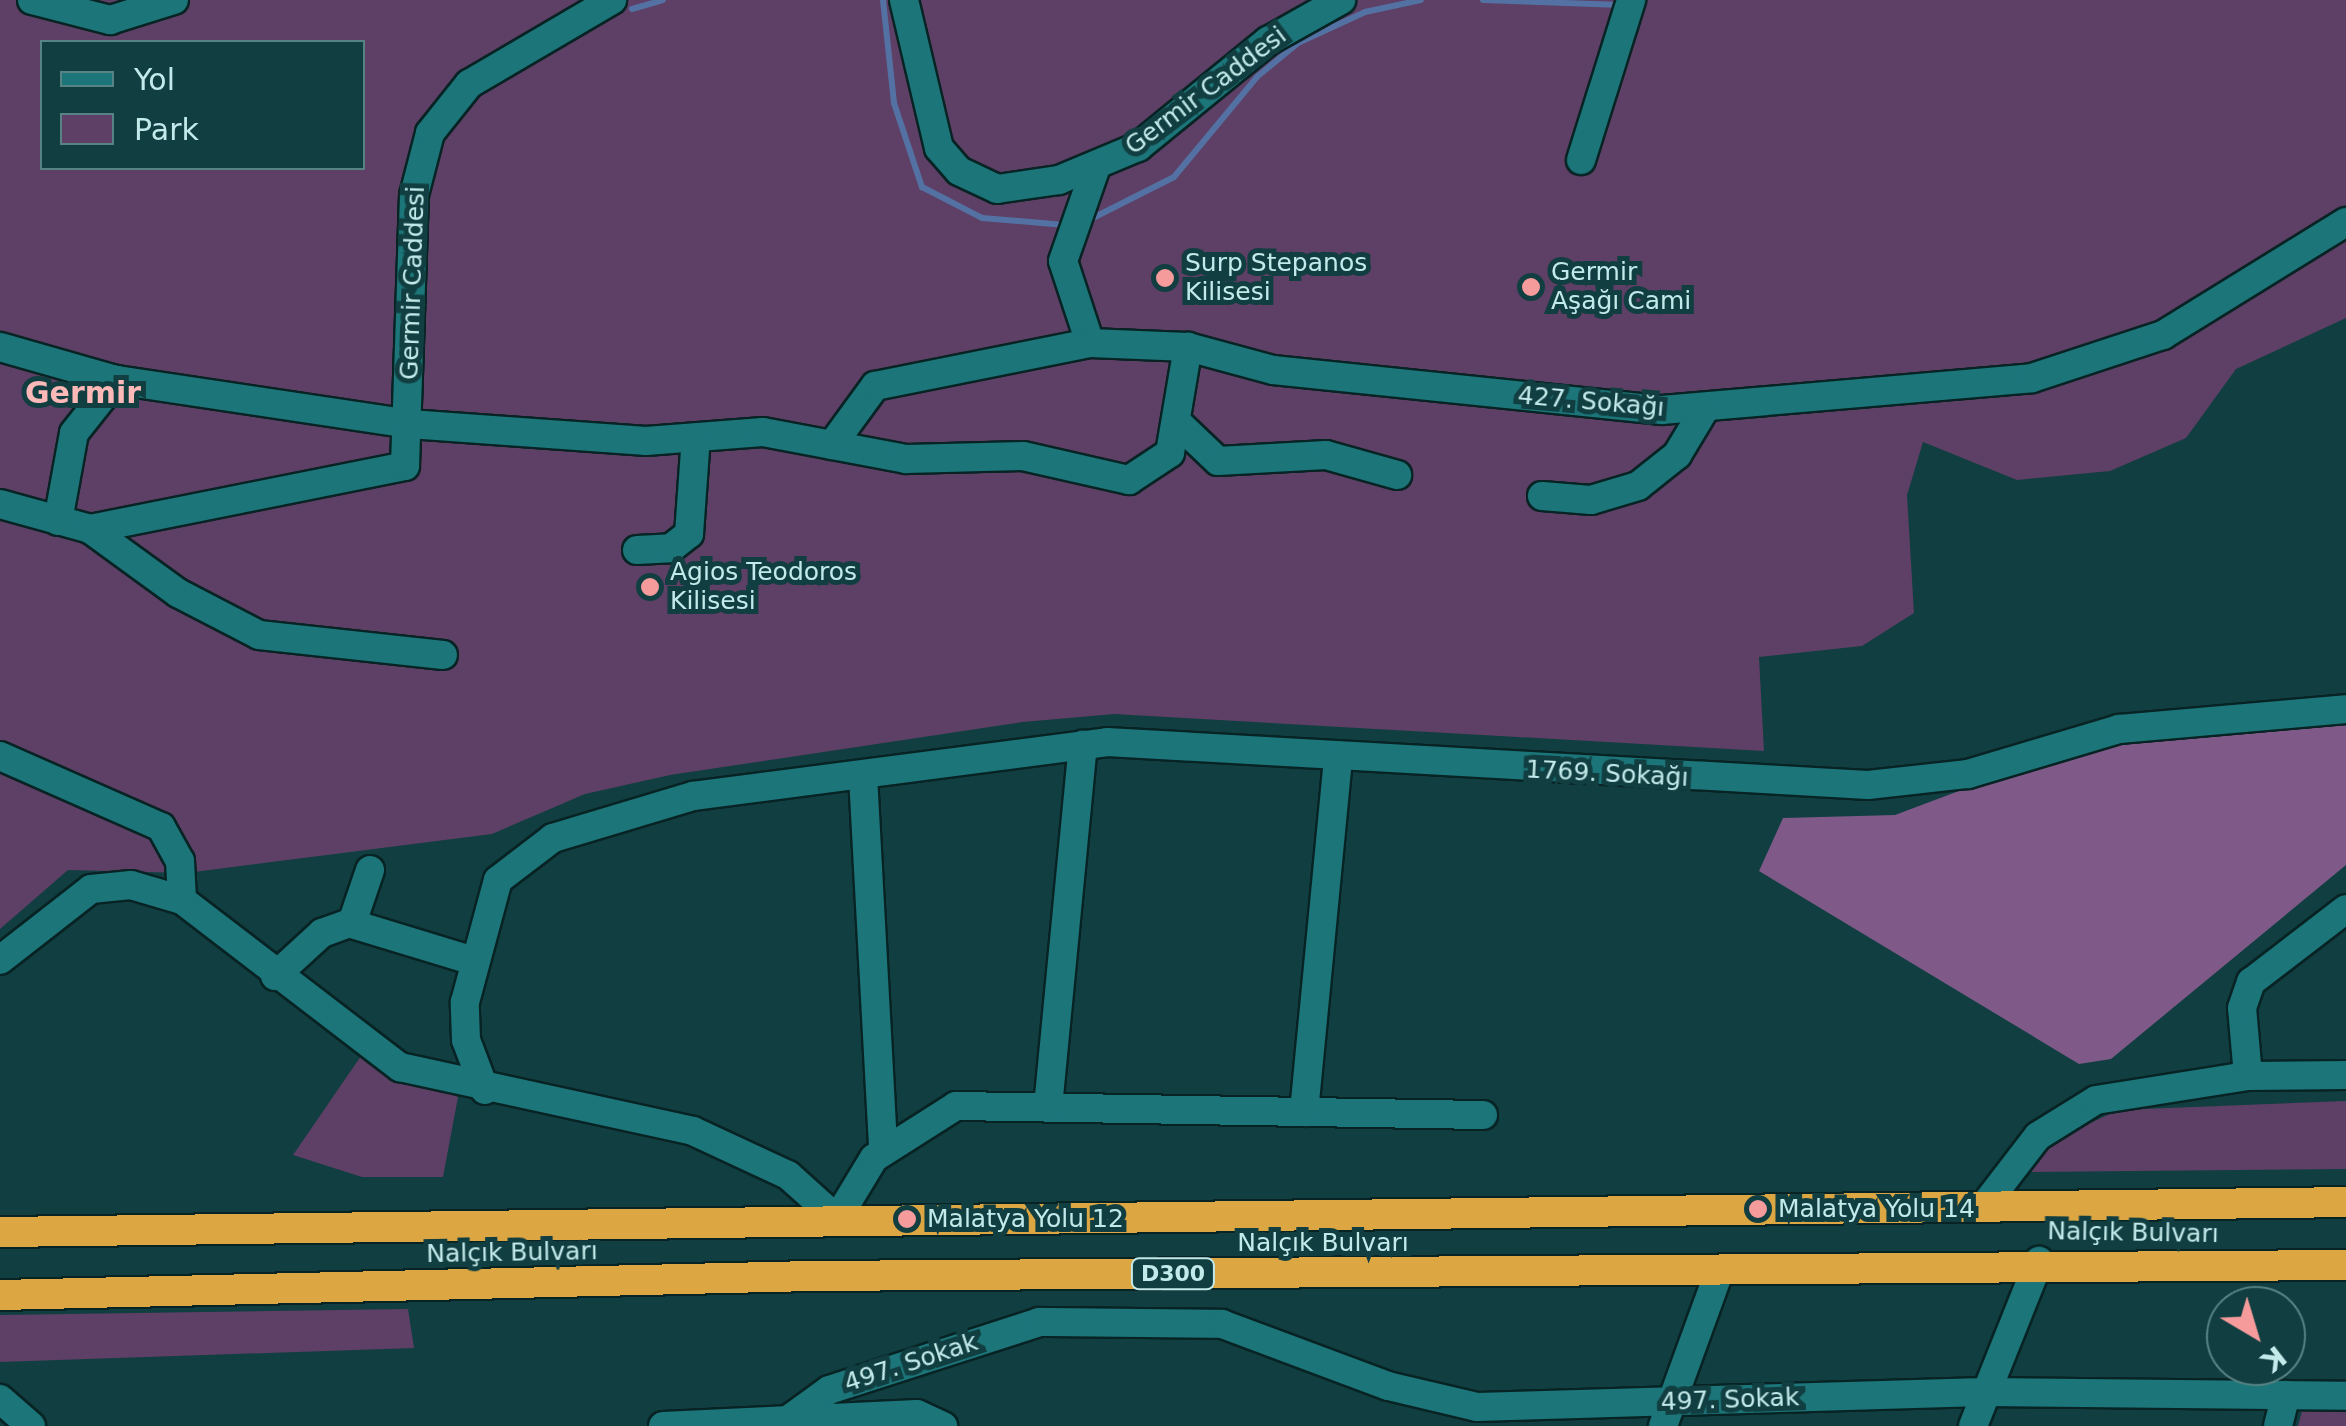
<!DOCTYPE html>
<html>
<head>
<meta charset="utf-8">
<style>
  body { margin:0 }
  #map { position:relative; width:2346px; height:1426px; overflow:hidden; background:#113e40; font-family:"DejaVu Sans",sans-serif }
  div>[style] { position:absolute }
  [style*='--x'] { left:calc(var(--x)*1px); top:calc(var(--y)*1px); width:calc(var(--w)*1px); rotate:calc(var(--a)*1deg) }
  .green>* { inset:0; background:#5e3f65 }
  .forest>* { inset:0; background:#7f5988 }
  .stream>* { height:6px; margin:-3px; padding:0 3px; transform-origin:3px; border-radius:3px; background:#5372a3 }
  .roads { filter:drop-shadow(2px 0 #082324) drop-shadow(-2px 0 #082324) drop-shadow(0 2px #082324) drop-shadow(0 -2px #082324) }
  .minor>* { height:28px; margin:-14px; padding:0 14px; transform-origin:14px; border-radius:14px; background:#1b7579 }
  .highway>* { height:30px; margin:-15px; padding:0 15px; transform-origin:15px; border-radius:15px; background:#dca643 }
  .dots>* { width:28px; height:28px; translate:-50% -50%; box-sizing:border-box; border:5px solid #113e40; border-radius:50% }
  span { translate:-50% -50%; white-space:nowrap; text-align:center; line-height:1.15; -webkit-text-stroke:10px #113e40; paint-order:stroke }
  .shield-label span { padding:2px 8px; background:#113e40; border:2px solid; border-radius:8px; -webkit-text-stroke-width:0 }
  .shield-label { font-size:22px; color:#c3eaeb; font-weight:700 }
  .street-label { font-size:25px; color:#c3eaeb }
  .poi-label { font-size:25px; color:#c3eaeb }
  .left { translate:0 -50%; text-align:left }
  .quarter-label { font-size:30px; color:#fdb8b8; font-weight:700 }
  .legend { position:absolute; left:40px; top:40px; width:325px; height:130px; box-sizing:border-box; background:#113e40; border:2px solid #588384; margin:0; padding:12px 18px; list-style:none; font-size:30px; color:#c3eaeb }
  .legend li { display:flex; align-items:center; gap:20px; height:50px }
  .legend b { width:50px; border:2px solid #588384 }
  .north { position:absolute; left:2206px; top:1286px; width:100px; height:100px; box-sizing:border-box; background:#113e40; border:2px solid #588384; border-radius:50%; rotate:142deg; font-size:28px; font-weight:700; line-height:40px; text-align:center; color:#c3eaeb }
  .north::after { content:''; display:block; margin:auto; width:35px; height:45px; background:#f59b9c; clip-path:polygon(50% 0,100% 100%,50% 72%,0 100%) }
</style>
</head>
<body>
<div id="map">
  <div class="green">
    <div style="clip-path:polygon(evenodd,0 0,2346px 0,2346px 318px,2236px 369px,2186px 438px,2110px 471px,2017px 480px,1923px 442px,1907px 495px,1914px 613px,1862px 646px,1759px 657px,1764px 751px,1114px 714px,1023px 722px,670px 775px,585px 794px,492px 834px,186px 873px,68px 870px,0 929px,0 0,42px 42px,362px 42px,362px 168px,42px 168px,42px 42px)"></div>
    <div style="clip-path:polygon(361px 1056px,458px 1097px,443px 1177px,362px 1177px,293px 1155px)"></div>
    <div style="clip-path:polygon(2346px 1101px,2346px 1169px,2022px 1172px,2050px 1142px,2118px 1110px)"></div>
    <div style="clip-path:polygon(408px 1309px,414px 1348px,0 1362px,0 1315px)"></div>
    <div style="clip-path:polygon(2305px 1400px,2346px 1403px,2346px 1426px,2298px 1426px)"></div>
  </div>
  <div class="forest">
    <div style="clip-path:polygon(2346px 715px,2346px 865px,2111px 1059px,2079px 1064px,1759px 871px,1783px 818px,1895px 815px,2089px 742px,2275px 730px)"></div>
  </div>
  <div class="stream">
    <div style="--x:883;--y:0;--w:104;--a:83.9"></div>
    <div style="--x:894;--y:103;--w:89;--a:71.6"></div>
    <div style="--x:922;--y:187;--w:68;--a:27.3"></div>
    <div style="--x:982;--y:218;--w:83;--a:4.8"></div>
    <div style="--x:1483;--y:0;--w:139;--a:2.1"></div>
    <div style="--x:632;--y:9;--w:32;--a:-16"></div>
    <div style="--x:1087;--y:221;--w:97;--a:-26.8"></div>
    <div style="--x:1174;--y:177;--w:131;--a:-50.3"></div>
    <div style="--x:1258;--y:76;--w:52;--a:-39.5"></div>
    <div style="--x:1298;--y:43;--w:74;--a:-24.8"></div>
    <div style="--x:1365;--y:12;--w:57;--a:-12.1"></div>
  </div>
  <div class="roads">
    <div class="minor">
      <div style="--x:32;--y:0;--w:81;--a:14.4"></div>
      <div style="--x:110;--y:20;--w:67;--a:-17.4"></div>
      <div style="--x:904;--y:0;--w:152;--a:76.7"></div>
      <div style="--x:939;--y:148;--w:30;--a:49"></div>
      <div style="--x:959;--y:171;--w:42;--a:25.3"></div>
      <div style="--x:997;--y:189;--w:63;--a:-8.3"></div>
      <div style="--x:1059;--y:180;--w:86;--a:-22.7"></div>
      <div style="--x:1138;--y:147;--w:168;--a:-39.2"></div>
      <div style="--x:1268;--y:41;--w:84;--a:-29.3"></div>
      <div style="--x:1581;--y:160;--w:168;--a:-72.6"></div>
      <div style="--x:1090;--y:343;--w:86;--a:-108.2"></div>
      <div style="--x:1063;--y:261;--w:100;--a:-70.7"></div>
      <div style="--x:0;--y:347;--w:121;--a:15.9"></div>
      <div style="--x:116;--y:380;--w:296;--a:8.5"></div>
      <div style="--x:409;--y:424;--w:238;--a:4.1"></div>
      <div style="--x:646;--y:441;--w:117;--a:-4.4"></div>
      <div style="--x:763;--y:432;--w:146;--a:10.7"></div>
      <div style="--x:906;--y:459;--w:117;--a:-1.5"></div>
      <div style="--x:1023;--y:456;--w:109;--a:12.8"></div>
      <div style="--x:1129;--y:480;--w:49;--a:-33.4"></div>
      <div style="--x:1170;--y:453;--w:108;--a:-80.4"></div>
      <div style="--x:1180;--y:425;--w:52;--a:43.5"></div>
      <div style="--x:1218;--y:461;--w:108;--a:-3.2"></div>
      <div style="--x:1326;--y:455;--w:74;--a:15.7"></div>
      <div style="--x:832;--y:445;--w:73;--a:-53.9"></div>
      <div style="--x:875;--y:386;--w:219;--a:-11.3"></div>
      <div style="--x:1090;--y:343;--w:98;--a:2.3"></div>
      <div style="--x:1188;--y:347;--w:88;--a:15.1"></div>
      <div style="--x:1273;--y:370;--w:391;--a:5.9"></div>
      <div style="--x:1662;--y:410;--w:371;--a:-4.9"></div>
      <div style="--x:2032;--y:378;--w:138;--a:-18.2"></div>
      <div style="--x:2163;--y:335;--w:215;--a:-31.7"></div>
      <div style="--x:1542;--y:496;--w:49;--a:4.7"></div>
      <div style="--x:1591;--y:500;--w:49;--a:-16.6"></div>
      <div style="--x:1638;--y:486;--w:50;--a:-38.5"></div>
      <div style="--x:1677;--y:455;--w:52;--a:-59"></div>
      <div style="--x:0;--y:504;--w:93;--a:15.5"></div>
      <div style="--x:90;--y:529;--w:109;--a:36"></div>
      <div style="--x:178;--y:593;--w:91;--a:27.4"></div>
      <div style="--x:259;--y:635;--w:185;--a:6.2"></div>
      <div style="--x:58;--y:521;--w:89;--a:-79.7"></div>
      <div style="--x:74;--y:433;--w:68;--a:-51.6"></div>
      <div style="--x:90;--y:529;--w:321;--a:-11.3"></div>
      <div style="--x:405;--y:466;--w:271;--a:-88.1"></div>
      <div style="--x:414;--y:195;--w:64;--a:-75.5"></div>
      <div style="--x:430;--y:133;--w:63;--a:-51.5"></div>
      <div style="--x:469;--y:84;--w:166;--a:-30.4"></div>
      <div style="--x:637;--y:550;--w:34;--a:-3"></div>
      <div style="--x:671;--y:548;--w:23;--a:-38"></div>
      <div style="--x:689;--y:534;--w:97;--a:-85.9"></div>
      <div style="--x:0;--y:756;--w:176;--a:23.8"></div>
      <div style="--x:161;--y:827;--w:39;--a:61"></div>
      <div style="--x:180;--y:861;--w:39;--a:87"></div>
      <div style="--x:182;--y:900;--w:275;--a:37.5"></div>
      <div style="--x:400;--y:1067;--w:300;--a:12.3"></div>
      <div style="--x:693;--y:1131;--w:105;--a:24.9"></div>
      <div style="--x:788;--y:1175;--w:66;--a:41.9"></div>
      <div style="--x:837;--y:1219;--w:71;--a:-58.8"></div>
      <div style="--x:874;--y:1158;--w:97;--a:-32.4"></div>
      <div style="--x:956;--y:1106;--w:527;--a:0.98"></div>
      <div style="--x:863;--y:776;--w:375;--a:86.9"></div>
      <div style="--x:352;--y:923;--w:56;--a:-71.2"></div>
      <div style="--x:0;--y:960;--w:115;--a:-38"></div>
      <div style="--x:91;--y:889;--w:40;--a:-5.7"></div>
      <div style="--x:131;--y:885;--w:53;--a:16.4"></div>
      <div style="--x:275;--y:976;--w:64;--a:-42.5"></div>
      <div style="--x:322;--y:933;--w:29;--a:-20"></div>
      <div style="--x:349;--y:923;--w:131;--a:16.9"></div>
      <div style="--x:2248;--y:1076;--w:68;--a:-95"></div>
      <div style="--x:2242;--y:1008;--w:28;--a:-71"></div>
      <div style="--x:2251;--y:982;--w:120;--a:-37.5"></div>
      <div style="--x:485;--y:1090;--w:53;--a:-110.8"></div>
      <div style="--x:466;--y:1040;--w:38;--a:-92"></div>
      <div style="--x:465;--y:1002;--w:126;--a:-74.9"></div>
      <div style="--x:498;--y:880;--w:69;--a:-37.4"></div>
      <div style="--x:553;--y:838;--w:146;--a:-16.7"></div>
      <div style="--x:693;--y:796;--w:418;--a:-7.4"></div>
      <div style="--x:1107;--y:742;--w:762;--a:3.23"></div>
      <div style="--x:1868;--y:785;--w:101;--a:-6.3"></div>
      <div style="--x:1968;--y:774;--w:158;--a:-16.6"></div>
      <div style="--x:2119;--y:729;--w:228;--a:-5"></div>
      <div style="--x:1048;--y:1107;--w:364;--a:-84.5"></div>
      <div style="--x:1304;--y:1112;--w:358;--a:-84.5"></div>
      <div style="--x:1984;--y:1206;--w:88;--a:-52.4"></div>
      <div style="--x:2038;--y:1136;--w:68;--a:-31.8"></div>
      <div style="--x:2096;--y:1100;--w:154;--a:-9"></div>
      <div style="--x:2248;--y:1076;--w:98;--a:-0.6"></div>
      <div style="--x:0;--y:1399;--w:41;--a:41.1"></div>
      <div style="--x:789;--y:1419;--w:49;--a:-35.9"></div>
      <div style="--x:829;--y:1390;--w:221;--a:-17.9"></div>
      <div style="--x:1039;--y:1322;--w:183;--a:0.6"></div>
      <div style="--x:1222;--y:1324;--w:177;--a:20.5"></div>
      <div style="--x:1388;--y:1386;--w:91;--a:13.3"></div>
      <div style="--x:1477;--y:1407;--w:507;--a:-1.69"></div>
      <div style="--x:1984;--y:1392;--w:362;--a:0.6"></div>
      <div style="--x:663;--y:1426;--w:254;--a:-2.7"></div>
      <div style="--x:917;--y:1414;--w:29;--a:25"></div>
      <div style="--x:1663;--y:1426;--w:164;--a:-70"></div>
      <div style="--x:1973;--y:1426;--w:178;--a:-68.2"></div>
      <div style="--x:2278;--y:1426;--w:32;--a:-76"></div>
    </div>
    <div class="highway">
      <div style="--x:0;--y:1232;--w:2346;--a:-0.73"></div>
      <div style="--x:0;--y:1295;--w:812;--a:-1.34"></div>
      <div style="--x:812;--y:1276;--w:1534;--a:-0.41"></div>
    </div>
  </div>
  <div class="dots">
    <div style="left:1165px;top:278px;background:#f59b9c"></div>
    <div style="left:1531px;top:287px;background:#f59b9c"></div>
    <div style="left:650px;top:587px;background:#f59b9c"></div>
    <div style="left:1758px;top:1209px;background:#f59b9c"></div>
    <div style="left:907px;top:1219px;background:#f59b9c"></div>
  </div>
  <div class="shield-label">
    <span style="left:1173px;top:1274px">D300</span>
  </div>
  <div class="street-label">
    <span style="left:1206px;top:91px;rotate:-37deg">Germir Caddesi</span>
    <span style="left:413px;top:283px;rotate:-88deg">Germir Caddesi</span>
    <span style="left:1591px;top:402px;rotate:5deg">427. Sokağı</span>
    <span style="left:1607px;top:774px;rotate:3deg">1769. Sokağı</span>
    <span style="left:2133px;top:1233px;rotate:1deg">Nalçık Bulvarı</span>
    <span style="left:1323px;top:1243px">Nalçık Bulvarı</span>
    <span style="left:512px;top:1253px;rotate:-1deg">Nalçık Bulvarı</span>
    <span style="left:911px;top:1363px;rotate:-18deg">497. Sokak</span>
    <span style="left:1730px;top:1400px;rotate:-2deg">497. Sokak</span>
  </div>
  <div class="poi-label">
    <span class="left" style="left:1185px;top:278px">Surp Stepanos<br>Kilisesi</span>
    <span class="left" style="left:1551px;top:287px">Germir<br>Aşağı Cami</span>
    <span class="left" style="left:670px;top:587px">Agios Teodoros<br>Kilisesi</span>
    <span class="left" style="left:1778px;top:1209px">Malatya Yolu 14</span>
    <span class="left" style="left:927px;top:1219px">Malatya Yolu 12</span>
  </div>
  <div class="quarter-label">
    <span style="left:83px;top:393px">Germir</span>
  </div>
  <ul class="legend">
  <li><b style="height:12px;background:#1b7579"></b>Yol</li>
  <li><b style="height:28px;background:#5e3f65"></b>Park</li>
  </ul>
  <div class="north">K</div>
</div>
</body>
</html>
